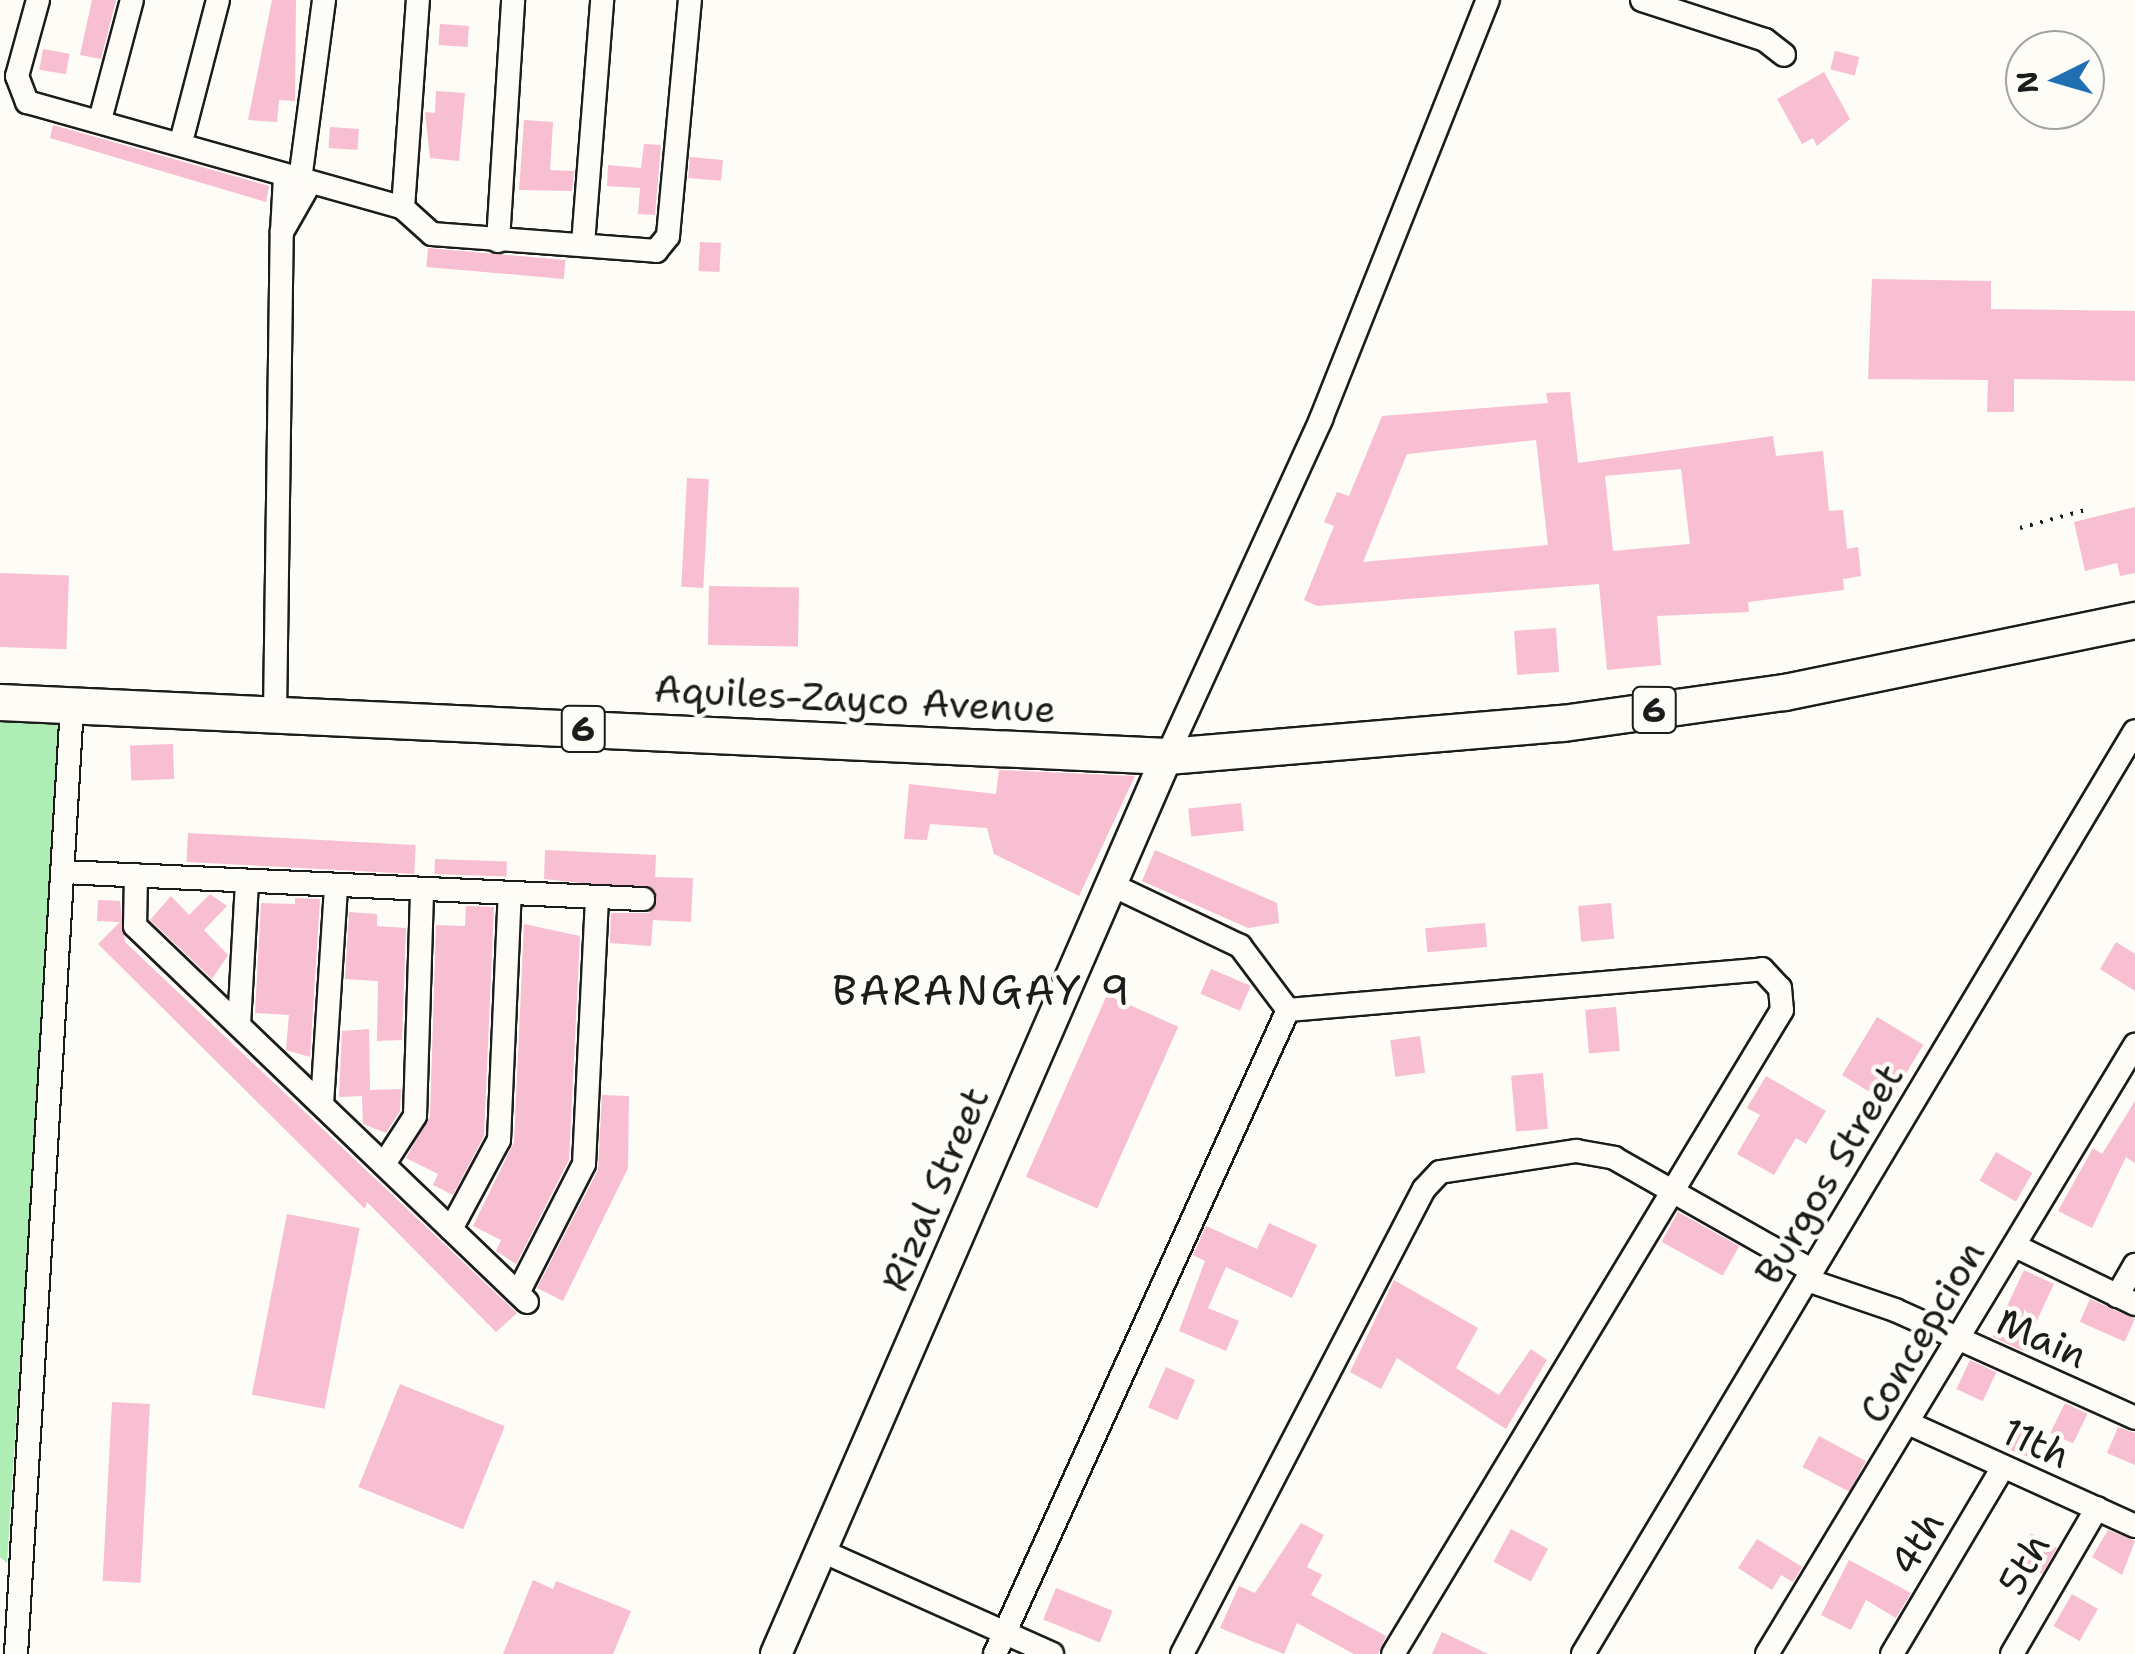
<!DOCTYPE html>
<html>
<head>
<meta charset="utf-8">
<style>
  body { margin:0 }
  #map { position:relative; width:2135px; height:1654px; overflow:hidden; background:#fdfcf7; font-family:"Shantell Sans",sans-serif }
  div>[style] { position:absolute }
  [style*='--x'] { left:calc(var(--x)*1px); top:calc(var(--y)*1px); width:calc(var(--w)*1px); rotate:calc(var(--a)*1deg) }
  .green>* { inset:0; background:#aeedb4 }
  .building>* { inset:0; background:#f8bed2; transform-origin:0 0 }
  .path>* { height:4px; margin-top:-2px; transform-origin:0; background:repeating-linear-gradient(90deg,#1c1c1c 0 2.5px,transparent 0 10.5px) }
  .roads { filter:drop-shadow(2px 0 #1c1c1c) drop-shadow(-2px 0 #1c1c1c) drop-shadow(0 2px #1c1c1c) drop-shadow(0 -2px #1c1c1c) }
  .minor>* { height:22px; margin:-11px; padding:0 11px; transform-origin:11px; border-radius:11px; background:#fdfcf7 }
  .major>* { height:30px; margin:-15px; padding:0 15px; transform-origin:15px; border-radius:15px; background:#fdfcf7 }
  .highway>* { height:35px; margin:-17.5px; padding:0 17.5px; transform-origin:17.5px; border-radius:17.5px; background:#fdfcf7 }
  span { translate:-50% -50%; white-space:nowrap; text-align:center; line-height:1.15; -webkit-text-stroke:9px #fdfcf7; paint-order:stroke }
  .shield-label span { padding:2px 8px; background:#fdfcf7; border:2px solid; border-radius:8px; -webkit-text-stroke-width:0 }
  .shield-label { font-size:35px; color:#1c1c1c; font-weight:700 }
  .street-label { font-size:38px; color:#1c1c1c }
  .quarter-label { font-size:42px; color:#1c1c1c; letter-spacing:2.5px }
  .north { position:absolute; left:2005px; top:30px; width:100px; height:100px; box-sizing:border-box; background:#fdfcf7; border:2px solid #a3a29f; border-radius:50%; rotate:265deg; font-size:28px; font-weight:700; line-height:40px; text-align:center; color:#1c1c1c }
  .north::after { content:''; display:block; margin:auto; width:35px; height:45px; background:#1f6fb2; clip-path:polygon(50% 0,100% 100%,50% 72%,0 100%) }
</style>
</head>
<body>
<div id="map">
  <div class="green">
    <div style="clip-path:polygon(0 715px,62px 715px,7px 1563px,0 1557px)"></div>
  </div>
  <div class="building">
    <div style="clip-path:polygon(92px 0,116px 0,101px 59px,80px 55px)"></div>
    <div style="clip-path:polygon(272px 0,296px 0,295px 101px,279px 100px,277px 122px,248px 120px)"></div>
    <div style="left:440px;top:24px;width:29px;height:21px;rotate:4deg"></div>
    <div style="left:43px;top:49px;width:27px;height:21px;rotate:10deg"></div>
    <div style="left:1835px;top:51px;width:25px;height:19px;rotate:14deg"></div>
    <div style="clip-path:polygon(1824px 72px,1850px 119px,1817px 146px,1813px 138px,1802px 144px,1777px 99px)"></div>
    <div style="clip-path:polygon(436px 91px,465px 93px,459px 161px,430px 158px,425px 112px,435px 113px)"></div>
    <div style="clip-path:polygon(524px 120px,553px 122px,550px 170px,574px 171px,572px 191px,519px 190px)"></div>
    <div style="clip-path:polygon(53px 125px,269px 186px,266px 202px,50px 138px)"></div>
    <div style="left:330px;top:127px;width:29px;height:21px;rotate:4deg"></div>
    <div style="clip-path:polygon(644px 144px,661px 145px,655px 215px,638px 214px,640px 188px,607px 186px,608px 165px,641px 168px)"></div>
    <div style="left:690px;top:157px;width:33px;height:21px;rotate:5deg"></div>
    <div style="left:700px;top:242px;width:21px;height:29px;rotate:3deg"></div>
    <div style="left:428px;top:248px;width:138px;height:19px;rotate:5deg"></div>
    <div style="clip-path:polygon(1872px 279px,1991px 281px,1991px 309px,2135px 311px,2135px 381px,2014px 379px,2014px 412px,1987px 412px,1988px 380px,1868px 379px)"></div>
    <div style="clip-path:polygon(evenodd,1570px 392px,1578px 463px,1773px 436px,1776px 456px,1823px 451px,1829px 511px,1843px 510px,1847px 549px,1858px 547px,1861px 576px,1843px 579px,1844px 590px,1748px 602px,1749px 612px,1657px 616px,1661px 665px,1607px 670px,1599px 584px,1317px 606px,1304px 600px,1334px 526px,1324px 522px,1337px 492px,1349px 496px,1382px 416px,1548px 403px,1546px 393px,1570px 392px,1536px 440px,1548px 545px,1363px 562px,1407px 454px,1536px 440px,1570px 392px,1681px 469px,1690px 544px,1613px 551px,1605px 476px,1681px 469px)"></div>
    <div style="left:687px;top:478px;width:22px;height:109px;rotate:3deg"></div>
    <div style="clip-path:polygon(2135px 507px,2135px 573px,2120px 576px,2117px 563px,2085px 571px,2074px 522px)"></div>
    <div style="left:0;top:573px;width:69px;height:74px;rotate:2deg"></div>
    <div style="left:709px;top:586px;width:90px;height:59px;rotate:1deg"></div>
    <div style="left:1556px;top:628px;width:44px;height:42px;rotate:86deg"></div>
    <div style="left:173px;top:744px;width:35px;height:43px;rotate:88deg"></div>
    <div style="clip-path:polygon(999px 770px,1135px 776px,1079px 896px,994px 854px,987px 828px,930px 824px,927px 840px,904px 839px,909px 784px,996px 794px)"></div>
    <div style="left:1241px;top:803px;width:28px;height:53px;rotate:84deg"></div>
    <div style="left:188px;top:833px;width:228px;height:29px;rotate:3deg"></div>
    <div style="clip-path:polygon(545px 850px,656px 855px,655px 877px,693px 878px,691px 922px,653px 920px,651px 946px,610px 943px,611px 913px,649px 913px,656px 891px,544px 879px)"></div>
    <div style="clip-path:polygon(1155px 850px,1277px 903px,1279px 923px,1248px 928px,1142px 881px)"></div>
    <div style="left:435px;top:859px;width:72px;height:15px;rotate:2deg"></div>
    <div style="clip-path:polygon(210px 894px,227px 906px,204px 930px,228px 955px,212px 979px,150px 920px,171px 896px,189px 915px)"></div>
    <div style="clip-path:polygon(295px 898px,320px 899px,310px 1057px,286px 1050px,289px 1015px,255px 1013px,261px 903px,295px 904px)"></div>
    <div style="clip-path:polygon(98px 900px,120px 901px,125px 942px,517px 1313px,496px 1332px,367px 1202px,365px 1209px,98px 944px,120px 922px,97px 921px)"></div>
    <div style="left:1611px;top:903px;width:36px;height:33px;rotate:85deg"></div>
    <div style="clip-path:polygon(466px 906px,494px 907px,484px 1136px,453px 1195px,433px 1185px,438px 1174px,406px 1158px,430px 1116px,436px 925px,465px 926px)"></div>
    <div style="clip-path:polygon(349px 912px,377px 914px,377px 926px,406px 928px,402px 1040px,377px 1041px,378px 981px,345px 979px)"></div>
    <div style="left:1485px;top:923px;width:24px;height:60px;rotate:85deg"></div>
    <div style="clip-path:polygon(524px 924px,580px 936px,569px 1160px,516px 1264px,496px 1251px,501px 1240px,473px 1226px,514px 1142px)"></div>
    <div style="clip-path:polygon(2116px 942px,2135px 954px,2135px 991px,2100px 969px)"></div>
    <div style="left:1211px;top:969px;width:43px;height:27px;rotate:23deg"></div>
    <div style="left:1107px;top:995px;width:78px;height:199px;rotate:24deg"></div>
    <div style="left:1616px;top:1007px;width:44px;height:31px;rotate:85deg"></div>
    <div style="left:1877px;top:1017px;width:54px;height:68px;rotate:31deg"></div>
    <div style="clip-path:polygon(369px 1029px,370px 1090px,401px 1089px,400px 1111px,386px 1133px,363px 1124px,362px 1096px,339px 1097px,342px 1031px)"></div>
    <div style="left:1420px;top:1036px;width:37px;height:30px;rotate:82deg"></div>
    <div style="left:1543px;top:1073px;width:56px;height:32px;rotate:85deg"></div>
    <div style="clip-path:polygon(1766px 1076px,1826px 1111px,1806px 1144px,1796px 1138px,1774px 1175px,1737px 1154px,1760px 1115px,1747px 1108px)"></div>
    <div style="clip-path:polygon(602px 1095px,629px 1096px,628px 1168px,563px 1301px,537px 1288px,598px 1170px)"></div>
    <div style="clip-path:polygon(2135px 1101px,2135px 1163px,2126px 1157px,2092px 1228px,2058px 1211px,2093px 1148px,2102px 1154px)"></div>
    <div style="left:1996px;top:1152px;width:42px;height:33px;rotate:30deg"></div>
    <div style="left:1678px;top:1212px;width:70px;height:34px;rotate:29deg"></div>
    <div style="left:287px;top:1214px;width:74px;height:184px;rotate:11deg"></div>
    <div style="clip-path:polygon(1269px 1223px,1317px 1245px,1292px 1298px,1226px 1267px,1208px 1308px,1239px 1321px,1226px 1351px,1179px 1331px,1205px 1261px,1193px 1255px,1206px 1226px,1257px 1249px)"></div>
    <div style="left:2024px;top:1270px;width:33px;height:74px;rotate:25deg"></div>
    <div style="clip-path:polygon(1394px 1280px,1478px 1328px,1456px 1368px,1499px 1395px,1531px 1349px,1547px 1360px,1506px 1429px,1397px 1358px,1381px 1389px,1350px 1372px)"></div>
    <div style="left:2090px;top:1299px;width:49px;height:25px;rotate:24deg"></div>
    <div style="left:1970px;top:1360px;width:29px;height:32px;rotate:25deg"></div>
    <div style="left:1166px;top:1367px;width:32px;height:44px;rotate:24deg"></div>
    <div style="left:400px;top:1384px;width:113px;height:111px;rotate:22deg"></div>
    <div style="left:112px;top:1402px;width:38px;height:179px;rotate:3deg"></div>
    <div style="left:2065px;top:1403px;width:25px;height:33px;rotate:26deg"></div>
    <div style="left:2017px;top:1420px;width:31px;height:30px;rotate:22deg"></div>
    <div style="clip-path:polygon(2118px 1427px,2135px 1433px,2135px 1465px,2107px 1453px)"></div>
    <div style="left:1819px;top:1436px;width:53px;height:35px;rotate:28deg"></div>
    <div style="clip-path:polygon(1301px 1523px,1324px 1535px,1307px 1567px,1322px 1575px,1311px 1595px,1386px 1636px,1378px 1654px,1354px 1654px,1297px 1623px,1284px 1654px,1220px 1628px,1239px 1586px,1255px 1593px)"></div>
    <div style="left:1511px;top:1529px;width:42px;height:37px;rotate:28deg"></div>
    <div style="clip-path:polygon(2108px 1530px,2135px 1541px,2122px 1575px,2092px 1557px)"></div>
    <div style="left:2031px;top:1533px;width:30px;height:30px;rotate:30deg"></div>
    <div style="clip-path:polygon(1757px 1539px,1802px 1567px,1793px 1582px,1781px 1575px,1772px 1590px,1738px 1568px)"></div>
    <div style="clip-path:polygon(1849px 1560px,1911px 1593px,1896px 1618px,1866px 1600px,1851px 1630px,1821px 1615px)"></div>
    <div style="clip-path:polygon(533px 1580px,553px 1589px,556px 1581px,631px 1611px,613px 1654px,503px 1654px)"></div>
    <div style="left:1056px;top:1588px;width:61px;height:34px;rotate:22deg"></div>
    <div style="left:2072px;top:1594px;width:30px;height:37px;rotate:30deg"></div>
    <div style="clip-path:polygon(1442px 1632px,1488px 1654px,1432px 1654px)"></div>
  </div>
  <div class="path">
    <div style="--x:2020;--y:528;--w:72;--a:-15.4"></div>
  </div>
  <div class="roads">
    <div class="minor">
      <div style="--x:38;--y:0;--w:79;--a:105.4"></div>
      <div style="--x:17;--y:76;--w:28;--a:69"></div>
      <div style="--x:27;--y:102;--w:391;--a:15.7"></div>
      <div style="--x:403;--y:208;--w:39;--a:42"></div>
      <div style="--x:432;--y:234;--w:225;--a:4.3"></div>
      <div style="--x:656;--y:251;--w:19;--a:-51"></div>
      <div style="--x:668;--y:236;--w:237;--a:-84.7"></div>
      <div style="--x:1642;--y:0;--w:129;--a:18"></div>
      <div style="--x:1765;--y:40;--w:24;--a:38"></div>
      <div style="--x:100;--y:120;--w:124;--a:-75.1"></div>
      <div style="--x:181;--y:142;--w:147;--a:-75.4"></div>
      <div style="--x:300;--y:180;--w:182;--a:-82.4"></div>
      <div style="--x:403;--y:208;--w:209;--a:-85.9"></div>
      <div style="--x:282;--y:232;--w:56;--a:-86.9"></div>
      <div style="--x:498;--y:241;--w:241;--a:-86.4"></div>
      <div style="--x:583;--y:244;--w:245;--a:-85.5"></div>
      <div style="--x:275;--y:715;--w:483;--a:-89.2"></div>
      <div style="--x:282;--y:232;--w:56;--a:-60.3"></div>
      <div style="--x:1167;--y:756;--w:371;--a:-65.4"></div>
      <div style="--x:1321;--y:419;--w:451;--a:-68.3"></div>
      <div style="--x:63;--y:872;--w:581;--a:2.67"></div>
      <div style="--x:136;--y:875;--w:51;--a:91.1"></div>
      <div style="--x:135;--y:926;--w:543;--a:43.81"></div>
      <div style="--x:1110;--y:884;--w:144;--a:25.5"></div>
      <div style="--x:1240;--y:946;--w:80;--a:53.1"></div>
      <div style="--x:239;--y:1025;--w:144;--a:-86.8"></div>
      <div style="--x:322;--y:1104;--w:219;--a:-86.3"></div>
      <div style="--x:384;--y:1164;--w:57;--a:-57.1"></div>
      <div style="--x:415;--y:1116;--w:227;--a:-88.2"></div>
      <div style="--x:451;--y:1229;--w:101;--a:-61.7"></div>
      <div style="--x:499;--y:1140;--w:247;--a:-87.5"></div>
      <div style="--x:2015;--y:1246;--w:133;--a:25.8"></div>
      <div style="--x:1807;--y:1280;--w:93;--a:18.8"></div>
      <div style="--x:1895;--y:1310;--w:263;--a:24.2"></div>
      <div style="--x:518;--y:1293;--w:145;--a:-62.9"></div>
      <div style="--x:584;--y:1164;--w:267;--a:-87.2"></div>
      <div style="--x:2117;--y:1296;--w:36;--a:-60"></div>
      <div style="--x:1908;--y:1423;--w:249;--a:24.4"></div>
      <div style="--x:822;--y:1551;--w:252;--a:24.1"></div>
      <div style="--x:16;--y:1654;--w:951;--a:-86.62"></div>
      <div style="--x:995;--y:1654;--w:708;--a:-65.54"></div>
      <div style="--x:1288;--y:1010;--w:476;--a:-4.9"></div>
      <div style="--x:1762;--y:969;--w:26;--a:47"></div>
      <div style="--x:1780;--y:988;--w:22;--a:85"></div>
      <div style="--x:1782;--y:1010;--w:752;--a:121.13"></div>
      <div style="--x:1182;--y:1654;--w:524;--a:-62.51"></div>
      <div style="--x:1424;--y:1189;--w:23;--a:-47"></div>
      <div style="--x:1440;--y:1172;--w:138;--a:-8.8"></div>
      <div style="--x:1576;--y:1151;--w:39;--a:10"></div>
      <div style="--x:1614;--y:1158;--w:227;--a:29.6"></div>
      <div style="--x:1583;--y:1654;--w:1075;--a:-59.12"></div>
      <div style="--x:1767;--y:1654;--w:712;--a:-58.86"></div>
      <div style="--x:1892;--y:1654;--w:217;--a:-59.3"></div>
      <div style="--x:2012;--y:1654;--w:169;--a:-59.8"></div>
    </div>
    <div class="major">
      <div style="--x:776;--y:1654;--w:979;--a:-66.47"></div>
    </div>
    <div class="highway">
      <div style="--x:0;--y:702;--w:1168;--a:2.65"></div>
      <div style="--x:1167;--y:756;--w:397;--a:-4.8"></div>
      <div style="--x:1563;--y:723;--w:223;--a:-8"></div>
      <div style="--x:1784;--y:692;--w:358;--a:-11.6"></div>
    </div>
  </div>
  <div class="shield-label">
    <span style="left:1654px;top:710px">6</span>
    <span style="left:583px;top:729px">6</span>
  </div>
  <div class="street-label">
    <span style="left:855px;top:699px;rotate:3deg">Aquiles-Zayco Avenue</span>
    <span style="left:1829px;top:1174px;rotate:-59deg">Burgos Street</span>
    <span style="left:935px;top:1189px;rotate:-67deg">Rizal Street</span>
    <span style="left:1922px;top:1332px;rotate:-59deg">Concepcion</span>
    <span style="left:2042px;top:1338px;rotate:24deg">Main</span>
    <span style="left:2036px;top:1443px;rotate:24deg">11th</span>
    <span style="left:1917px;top:1543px;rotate:-59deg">4th</span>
    <span style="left:2024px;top:1564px;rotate:-60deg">5th</span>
  </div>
  <div class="quarter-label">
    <span style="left:982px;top:990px">BARANGAY 9</span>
  </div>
  <div class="north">N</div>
</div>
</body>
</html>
